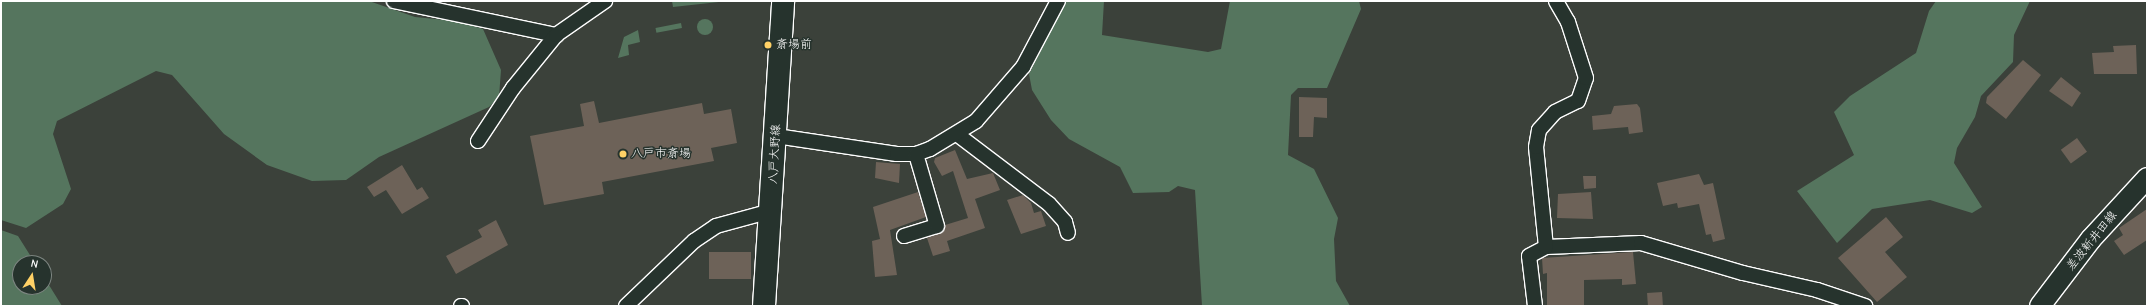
<!DOCTYPE html>
<html>
<head>
<meta charset="utf-8">
<style>
  body { margin:0 }
  #map { position:relative; width:2148px; height:307px; overflow:hidden; background:#3b413a; font-family:"Comic Neue","Klee One",sans-serif }
  div>[style] { position:absolute }
  [style*='--x'] { left:calc(var(--x)*1px); top:calc(var(--y)*1px); width:calc(var(--w)*1px); rotate:calc(var(--a)*1deg) }
  .green>* { inset:0; background:#55755e; transform-origin:0 0 }
  .round { border-radius:50% }
  .building>* { inset:0; background:#6d6258; transform-origin:0 0 }
  .roads { filter:drop-shadow(1px 0 #fff) drop-shadow(-1px 0 #fff) drop-shadow(0 1px #fff) drop-shadow(0 -1px #fff) }
  .street>* { height:14px; margin:-7px; padding:0 7px; transform-origin:7px; border-radius:7px; background:#26332d }
  .secondary>* { height:20px; margin:-10px; padding:0 10px; transform-origin:10px; border-radius:10px; background:#26332d }
  .primary>* { height:22px; margin:-11px; padding:0 11px; transform-origin:11px; border-radius:11px; background:#26332d }
  .dots>* { width:11px; height:11px; translate:-50% -50%; box-sizing:border-box; border:2px solid #26332d; border-radius:50% }
  span { translate:-50% -50%; white-space:nowrap; text-align:center; line-height:1.15; -webkit-text-stroke:3px #26332d; paint-order:stroke }
  .poi-label { font-size:12px; color:#fff }
  .left { translate:0 -50%; text-align:left }
  .street-label { font-size:12px; color:#fff }
  .frame { position:absolute; inset:0; border:2px solid #fff; pointer-events:none }
  .north { position:absolute; left:12px; top:255px; width:40px; height:40px; box-sizing:border-box; background:#26332d; border:1px solid #7d8581; border-radius:50%; rotate:12deg; font-size:11px; font-weight:700; line-height:16px; text-align:center; color:#fff }
  .north::after { content:''; display:block; margin:auto; width:14px; height:18px; background:#ffd166; clip-path:polygon(50% 0,100% 100%,50% 72%,0 100%) }
</style>
</head>
<body>
<div id="map">
  <div class="green">
    <div style="clip-path:polygon(1px 1px,369px 1px,415px 17px,456px 21px,483px 29px,501px 70px,499px 97px,489px 107px,379px 157px,346px 180px,312px 181px,267px 165px,224px 134px,172px 75px,156px 71px,57px 121px,53px 134px,71px 189px,63px 204px,26px 228px,1px 220px)"></div>
    <div style="clip-path:polygon(672px 1px,728px 1px,673px 7px)"></div>
    <div style="clip-path:polygon(1066px 1px,1104px 1px,1102px 35px,1208px 52px,1221px 49px,1230px 1px,1359px 1px,1361px 9px,1327px 88px,1298px 88px,1291px 95px,1288px 155px,1314px 169px,1338px 218px,1334px 239px,1336px 281px,1350px 306px,1202px 306px,1195px 190px,1178px 186px,1169px 192px,1133px 193px,1120px 167px,1069px 139px,1051px 120px,1032px 90px,1029px 74px)"></div>
    <div style="clip-path:polygon(1936px 1px,2030px 1px,2014px 35px,2013px 62px,1981px 96px,1975px 117px,1957px 148px,1954px 163px,1982px 207px,1972px 213px,1930px 200px,1872px 209px,1837px 243px,1797px 191px,1854px 155px,1834px 112px,1850px 96px,1916px 53px,1929px 11px)"></div>
    <div class="round" style="left:697px;top:19px;width:16px;height:16px"></div>
    <div style="left:681px;top:23px;width:5px;height:26px;rotate:79deg"></div>
    <div style="clip-path:polygon(638px 30px,640px 42px,628px 45px,629px 55px,618px 58px,624px 37px)"></div>
    <div style="clip-path:polygon(1px 230px,18px 236px,35px 263px,20px 263px,20px 287px,44px 287px,44px 277px,62px 306px,1px 306px)"></div>
  </div>
  <div class="building">
    <div style="clip-path:polygon(2136px 45px,2137px 74px,2094px 74px,2092px 53px,2114px 52px,2113px 46px)"></div>
    <div style="clip-path:polygon(2023px 60px,2041px 75px,2006px 119px,1986px 103px,1987px 97px)"></div>
    <div style="clip-path:polygon(2061px 77px,2081px 93px,2072px 107px,2049px 91px)"></div>
    <div style="clip-path:polygon(1299px 97px,1327px 98px,1327px 118px,1314px 117px,1313px 137px,1299px 137px)"></div>
    <div style="clip-path:polygon(594px 101px,599px 123px,702px 103px,704px 114px,731px 109px,737px 143px,711px 148px,714px 161px,602px 182px,604px 194px,544px 205px,530px 136px,584px 126px,580px 104px)"></div>
    <div style="clip-path:polygon(1637px 104px,1640px 108px,1643px 132px,1629px 134px,1628px 127px,1593px 130px,1592px 116px,1611px 114px,1614px 106px)"></div>
    <div style="left:2077px;top:138px;width:17px;height:20px;rotate:54deg"></div>
    <div style="clip-path:polygon(955px 150px,967px 179px,993px 173px,1000px 190px,975px 199px,985px 228px,947px 241px,950px 251px,933px 256px,927px 238px,943px 232px,945px 225px,968px 218px,953px 171px,942px 176px,934px 162px,935px 158px)"></div>
    <div style="clip-path:polygon(876px 162px,900px 164px,899px 183px,875px 178px)"></div>
    <div style="clip-path:polygon(402px 165px,417px 190px,422px 187px,429px 198px,402px 214px,386px 190px,374px 197px,367px 187px)"></div>
    <div style="clip-path:polygon(1699px 174px,1704px 185px,1713px 183px,1725px 239px,1713px 242px,1711px 234px,1706px 235px,1699px 204px,1678px 208px,1677px 203px,1663px 206px,1657px 183px)"></div>
    <div style="clip-path:polygon(1583px 176px,1596px 176px,1596px 188px,1584px 189px)"></div>
    <div style="clip-path:polygon(918px 192px,926px 217px,890px 230px,897px 275px,875px 277px,872px 241px,880px 239px,873px 207px)"></div>
    <div style="clip-path:polygon(1591px 192px,1593px 219px,1557px 218px,1558px 194px)"></div>
    <div style="clip-path:polygon(1023px 195px,1031px 203px,1034px 213px,1041px 211px,1046px 226px,1021px 234px,1007px 200px)"></div>
    <div style="clip-path:polygon(2147px 209px,2147px 240px,2124px 255px,2114px 241px,2123px 235px,2119px 228px)"></div>
    <div style="clip-path:polygon(1886px 217px,1903px 237px,1885px 252px,1907px 277px,1877px 302px,1838px 258px)"></div>
    <div style="clip-path:polygon(496px 220px,508px 245px,456px 274px,446px 256px,482px 237px,478px 230px)"></div>
    <div style="left:709px;top:252px;width:42px;height:27px"></div>
    <div style="clip-path:polygon(1633px 252px,1636px 284px,1622px 285px,1622px 279px,1584px 280px,1584px 306px,1547px 306px,1547px 273px,1543px 274px,1542px 258px)"></div>
    <div style="left:1662px;top:292px;width:14px;height:15px;rotate:86deg"></div>
  </div>
  <div class="roads">
    <div class="street">
      <div style="--x:394;--y:1;--w:166;--a:11.9"></div>
      <div style="--x:958;--y:135;--w:114;--a:37.2"></div>
      <div style="--x:1049;--y:204;--w:24;--a:48"></div>
      <div style="--x:1065;--y:222;--w:11;--a:75"></div>
      <div style="--x:776;--y:136;--w:122;--a:8.5"></div>
      <div style="--x:897;--y:154;--w:19;--a:0"></div>
      <div style="--x:916;--y:154;--w:15;--a:-20"></div>
      <div style="--x:930;--y:149;--w:54;--a:-31.3"></div>
      <div style="--x:976;--y:121;--w:72;--a:-49"></div>
      <div style="--x:1023;--y:67;--w:75;--a:-62.1"></div>
      <div style="--x:478;--y:141;--w:64;--a:-56.6"></div>
      <div style="--x:513;--y:88;--w:68;--a:-50.9"></div>
      <div style="--x:556;--y:35;--w:60;--a:-34.8"></div>
      <div style="--x:904;--y:236;--w:34;--a:-17"></div>
      <div style="--x:937;--y:226;--w:75;--a:-106.3"></div>
      <div style="--x:1546;--y:247;--w:95;--a:-2.4"></div>
      <div style="--x:1641;--y:243;--w:106;--a:16.4"></div>
      <div style="--x:1743;--y:273;--w:76;--a:12.9"></div>
      <div style="--x:1817;--y:290;--w:51;--a:18.4"></div>
      <div style="--x:461;--y:306;--w:1;--a:0"></div>
      <div style="--x:626;--y:306;--w:94;--a:-43.7"></div>
      <div style="--x:694;--y:241;--w:27;--a:-34"></div>
      <div style="--x:716;--y:226;--w:57;--a:-15.3"></div>
      <div style="--x:1535;--y:306;--w:50;--a:-96.8"></div>
      <div style="--x:1529;--y:256;--w:19;--a:-28"></div>
      <div style="--x:1546;--y:247;--w:100;--a:-95.7"></div>
      <div style="--x:1536;--y:147;--w:17;--a:-80"></div>
      <div style="--x:1539;--y:130;--w:24;--a:-48"></div>
      <div style="--x:1555;--y:112;--w:25;--a:-26"></div>
      <div style="--x:1578;--y:101;--w:24;--a:-71"></div>
      <div style="--x:1586;--y:78;--w:59;--a:-107.8"></div>
      <div style="--x:1568;--y:22;--w:24;--a:-120"></div>
    </div>
    <div class="secondary">
      <div style="--x:2040;--y:306;--w:84;--a:-52.7"></div>
      <div style="--x:2091;--y:239;--w:83;--a:-47.4"></div>
    </div>
    <div class="primary">
      <div style="--x:764;--y:306;--w:306;--a:-86.4"></div>
    </div>
  </div>
  <div class="dots">
    <div style="left:768px;top:45px;background:#ffd166"></div>
    <div style="left:623px;top:154px;background:#ffd166"></div>
  </div>
  <div class="poi-label">
    <span class="left" style="left:776px;top:45px">斎場前</span>
    <span class="left" style="left:631px;top:154px">八戸市斎場</span>
  </div>
  <div class="street-label">
    <span style="left:775px;top:154px;rotate:-87deg">八戸大野線</span>
    <span style="left:2092px;top:241px;rotate:-51deg">差波新井田線</span>
  </div>
  <div class="frame"></div>
  <div class="north">N</div>
</div>
</body>
</html>
